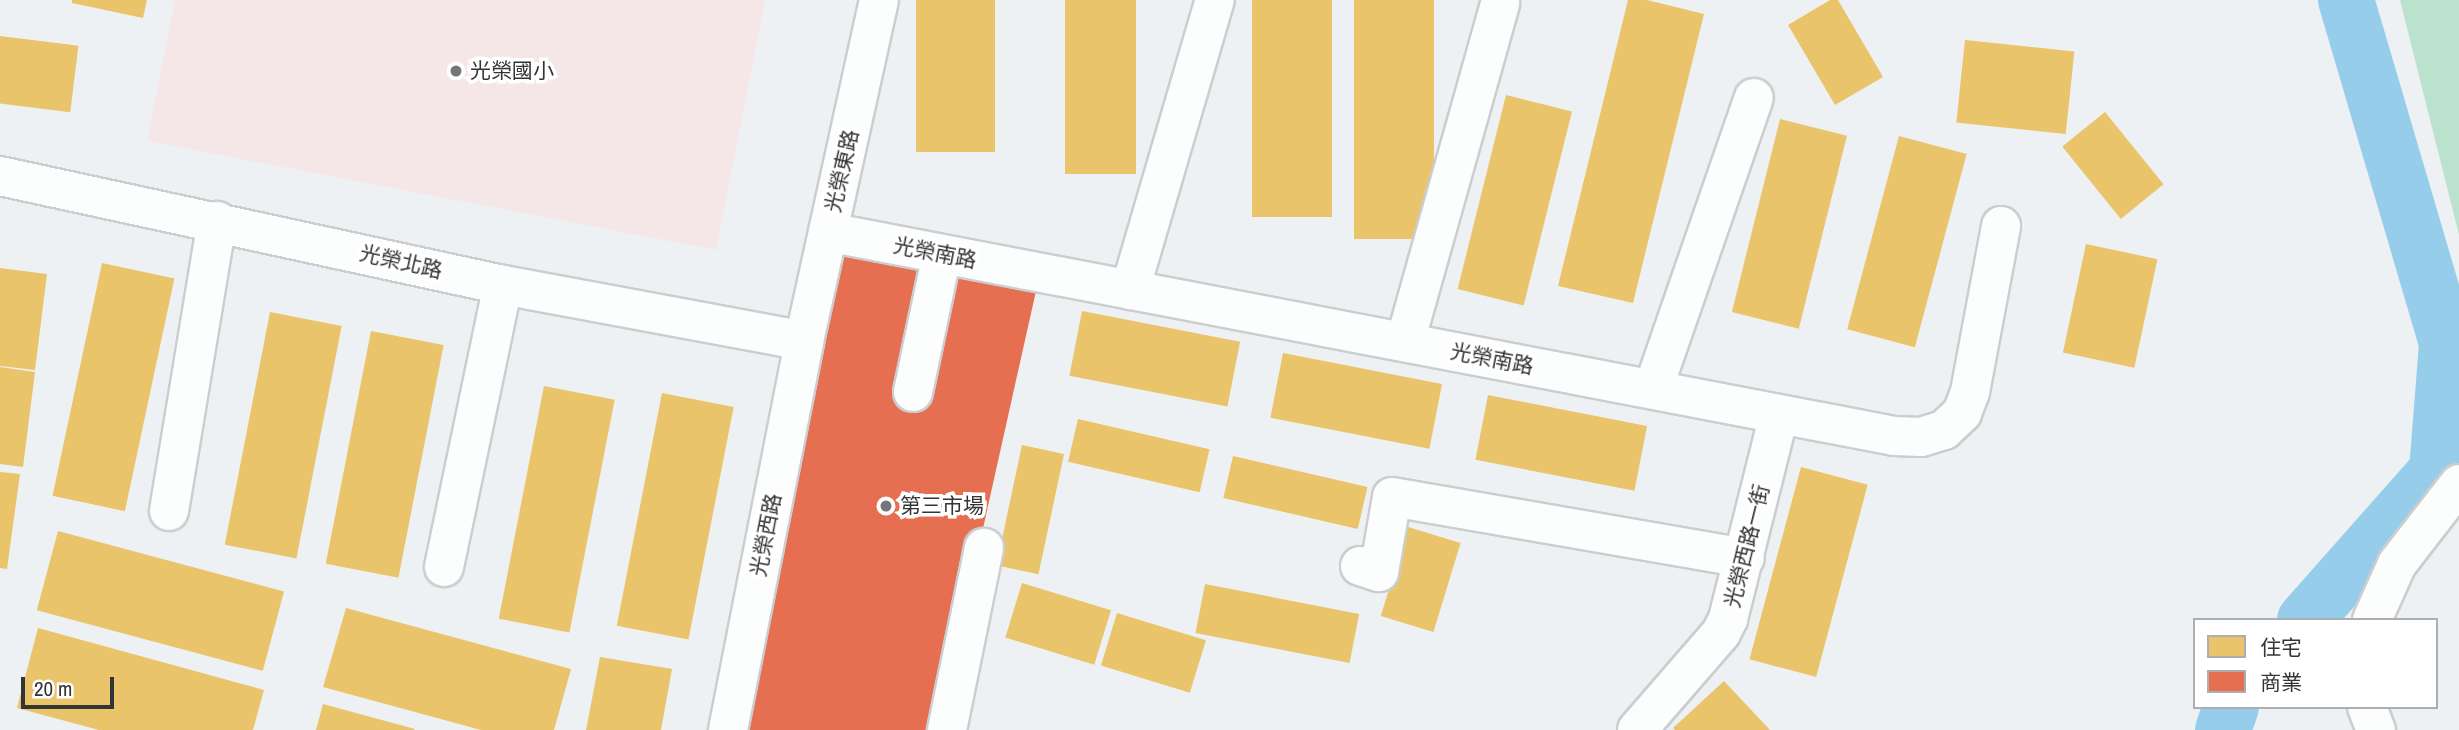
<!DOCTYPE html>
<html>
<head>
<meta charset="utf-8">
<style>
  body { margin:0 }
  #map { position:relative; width:2459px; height:730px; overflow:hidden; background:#eef1f3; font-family:"Archivo Narrow","Noto Sans TC",sans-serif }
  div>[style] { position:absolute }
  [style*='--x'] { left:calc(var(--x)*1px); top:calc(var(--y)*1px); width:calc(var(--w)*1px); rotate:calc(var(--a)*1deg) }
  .education>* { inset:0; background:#f5e7e8 }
  .green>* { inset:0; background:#bbe2cc }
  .homes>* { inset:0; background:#e9c46a; transform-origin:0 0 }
  .shops>* { inset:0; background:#e76f51 }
  .river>* { height:56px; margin:-28px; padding:0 28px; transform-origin:28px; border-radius:28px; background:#96cdeb }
  .roads { filter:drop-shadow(2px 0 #cbcdcf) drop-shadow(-2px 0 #cbcdcf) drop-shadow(0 2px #cbcdcf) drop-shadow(0 -2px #cbcdcf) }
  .minor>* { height:38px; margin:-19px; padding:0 19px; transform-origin:19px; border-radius:19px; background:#fcfdfd }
  .dots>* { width:19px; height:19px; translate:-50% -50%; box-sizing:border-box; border:4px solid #fff; border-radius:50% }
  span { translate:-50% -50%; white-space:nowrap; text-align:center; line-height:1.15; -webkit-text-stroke:7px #fff; paint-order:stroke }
  .poi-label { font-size:21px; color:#323436 }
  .left { translate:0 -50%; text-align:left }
  .street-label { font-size:21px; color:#323436 }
  .legend { position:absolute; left:2193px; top:618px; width:245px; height:91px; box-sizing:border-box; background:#fff; border:2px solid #adaeaf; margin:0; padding:9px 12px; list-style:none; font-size:21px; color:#323436 }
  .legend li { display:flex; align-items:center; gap:14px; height:35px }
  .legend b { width:35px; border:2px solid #adaeaf }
  .scale { position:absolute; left:21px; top:677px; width:93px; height:32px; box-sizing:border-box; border:4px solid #323436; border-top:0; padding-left:9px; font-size:21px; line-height:24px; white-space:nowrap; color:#323436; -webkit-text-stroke:5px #fff; paint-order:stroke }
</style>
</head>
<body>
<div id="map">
  <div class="education">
    <div style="clip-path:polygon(175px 0,765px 0,716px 250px,147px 141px)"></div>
  </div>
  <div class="green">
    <div style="clip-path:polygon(2400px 0,2459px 0,2459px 235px)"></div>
  </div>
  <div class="homes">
    <div style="clip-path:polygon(72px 0,147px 0,143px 18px,72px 3px)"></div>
    <div style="left:916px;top:0;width:79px;height:152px"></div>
    <div style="left:1065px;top:0;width:71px;height:174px"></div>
    <div style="left:1252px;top:0;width:80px;height:217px"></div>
    <div style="left:1354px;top:0;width:80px;height:239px"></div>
    <div style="clip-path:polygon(1628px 0,1647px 0,1704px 14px,1633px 303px,1558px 286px)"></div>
    <div style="clip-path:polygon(1830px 0,1838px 0,1883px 77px,1835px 105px,1788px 25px)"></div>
    <div style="left:0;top:36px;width:79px;height:67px;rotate:7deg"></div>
    <div style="left:1965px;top:40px;width:110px;height:83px;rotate:6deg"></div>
    <div style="left:1506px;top:95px;width:68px;height:200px;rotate:14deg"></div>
    <div style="left:2105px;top:112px;width:93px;height:55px;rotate:51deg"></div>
    <div style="left:1780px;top:119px;width:69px;height:199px;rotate:14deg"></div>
    <div style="left:1899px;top:136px;width:70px;height:200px;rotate:15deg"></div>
    <div style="left:2086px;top:244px;width:73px;height:111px;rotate:12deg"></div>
    <div style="left:102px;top:263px;width:74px;height:238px;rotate:12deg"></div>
    <div style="clip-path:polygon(0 268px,47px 274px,35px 370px,0 366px)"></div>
    <div style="left:1082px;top:311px;width:161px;height:66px;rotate:11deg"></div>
    <div style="left:270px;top:312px;width:73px;height:237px;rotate:11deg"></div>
    <div style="left:371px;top:331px;width:74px;height:237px;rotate:11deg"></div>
    <div style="left:1283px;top:353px;width:162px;height:66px;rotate:11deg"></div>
    <div style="clip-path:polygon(0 367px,35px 372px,23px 467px,0 464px)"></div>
    <div style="left:544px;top:386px;width:72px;height:237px;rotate:11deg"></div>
    <div style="left:662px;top:393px;width:73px;height:237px;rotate:11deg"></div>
    <div style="left:1488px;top:395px;width:162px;height:66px;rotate:11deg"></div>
    <div style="left:1078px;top:419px;width:135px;height:44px;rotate:13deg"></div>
    <div style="left:1022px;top:445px;width:43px;height:123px;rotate:12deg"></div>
    <div style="left:1233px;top:456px;width:138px;height:43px;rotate:13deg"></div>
    <div style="left:1801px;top:467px;width:69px;height:199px;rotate:15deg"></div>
    <div style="clip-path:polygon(0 472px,20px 474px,7px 569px,0 568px)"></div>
    <div style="left:1408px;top:527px;width:55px;height:93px;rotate:17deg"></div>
    <div style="left:58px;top:531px;width:234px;height:82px;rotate:15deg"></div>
    <div style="left:1022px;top:583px;width:93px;height:57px;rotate:17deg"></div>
    <div style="left:1205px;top:584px;width:157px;height:50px;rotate:11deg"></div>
    <div style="clip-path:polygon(346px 608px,571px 669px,554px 730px,481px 730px,323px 687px)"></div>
    <div style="left:1117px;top:613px;width:93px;height:55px;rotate:17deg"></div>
    <div style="clip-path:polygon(38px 628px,264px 690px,253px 730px,99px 730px,17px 708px)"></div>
    <div style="clip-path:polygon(600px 657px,672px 669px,661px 730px,586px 730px)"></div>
    <div style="clip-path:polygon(1724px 681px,1770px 730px,1675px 730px,1673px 728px)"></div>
    <div style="clip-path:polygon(323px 704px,415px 729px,414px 730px,316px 730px)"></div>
  </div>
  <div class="shops">
    <div style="clip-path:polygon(834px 245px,1038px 282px,938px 730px,740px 730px)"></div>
  </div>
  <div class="river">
    <div style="--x:2305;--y:620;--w:199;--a:-48.5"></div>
    <div style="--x:2437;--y:471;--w:128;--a:-85.5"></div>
    <div style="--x:2447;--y:343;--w:358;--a:-106.4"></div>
    <div style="--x:2223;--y:730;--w:24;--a:-71"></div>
  </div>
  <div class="roads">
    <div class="minor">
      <div style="--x:0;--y:176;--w:515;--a:12.23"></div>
      <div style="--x:503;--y:285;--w:306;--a:10.5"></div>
      <div style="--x:828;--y:232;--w:1085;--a:10.83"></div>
      <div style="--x:1894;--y:436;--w:27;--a:2"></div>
      <div style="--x:1921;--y:437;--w:24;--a:-17"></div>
      <div style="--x:1944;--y:430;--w:25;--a:-43"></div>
      <div style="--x:1962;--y:413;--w:22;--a:-69"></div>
      <div style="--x:1970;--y:392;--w:169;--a:-79.4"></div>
      <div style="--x:1130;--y:290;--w:302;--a:-73.7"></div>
      <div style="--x:1405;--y:342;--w:352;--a:-74.3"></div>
      <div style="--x:1653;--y:389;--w:308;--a:-70.9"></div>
      <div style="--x:913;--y:392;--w:141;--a:-78.1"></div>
      <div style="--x:169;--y:511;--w:294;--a:-80.6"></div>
      <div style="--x:1360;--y:566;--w:20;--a:18"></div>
      <div style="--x:1379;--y:572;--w:76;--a:-80.2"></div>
      <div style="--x:1392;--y:497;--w:358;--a:9.8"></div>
      <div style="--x:444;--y:567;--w:288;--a:-78.2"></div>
      <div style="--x:2372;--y:620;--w:61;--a:-65.9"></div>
      <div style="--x:2397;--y:564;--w:101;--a:-52.2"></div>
      <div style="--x:2367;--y:707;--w:25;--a:69"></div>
      <div style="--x:728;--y:730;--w:396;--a:-78.9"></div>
      <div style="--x:804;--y:341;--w:349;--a:-77.6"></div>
      <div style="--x:947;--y:730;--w:186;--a:-78.5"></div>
      <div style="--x:1637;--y:730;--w:128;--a:-49.1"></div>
      <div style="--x:1721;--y:633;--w:16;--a:-63"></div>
      <div style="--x:1728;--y:619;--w:211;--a:-76"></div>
    </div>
  </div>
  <div class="dots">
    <div style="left:456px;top:71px;background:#747678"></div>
    <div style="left:886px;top:506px;background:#747678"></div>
  </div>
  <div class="poi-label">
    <span class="left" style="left:470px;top:71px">光榮國小</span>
    <span class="left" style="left:900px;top:506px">第三市場</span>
  </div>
  <div class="street-label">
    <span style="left:842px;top:171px;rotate:-77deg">光榮東路</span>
    <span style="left:935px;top:253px;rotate:11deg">光榮南路</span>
    <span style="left:401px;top:262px;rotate:13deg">光榮北路</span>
    <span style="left:1492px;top:359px;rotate:11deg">光榮南路</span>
    <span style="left:766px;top:535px;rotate:-79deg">光榮西路</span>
    <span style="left:1747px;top:546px;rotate:-76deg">光榮西路一街</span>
  </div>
  <ul class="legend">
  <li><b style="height:19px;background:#e9c46a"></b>住宅</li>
  <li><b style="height:19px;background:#e76f51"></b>商業</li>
  </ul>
  <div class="scale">20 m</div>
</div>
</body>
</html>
